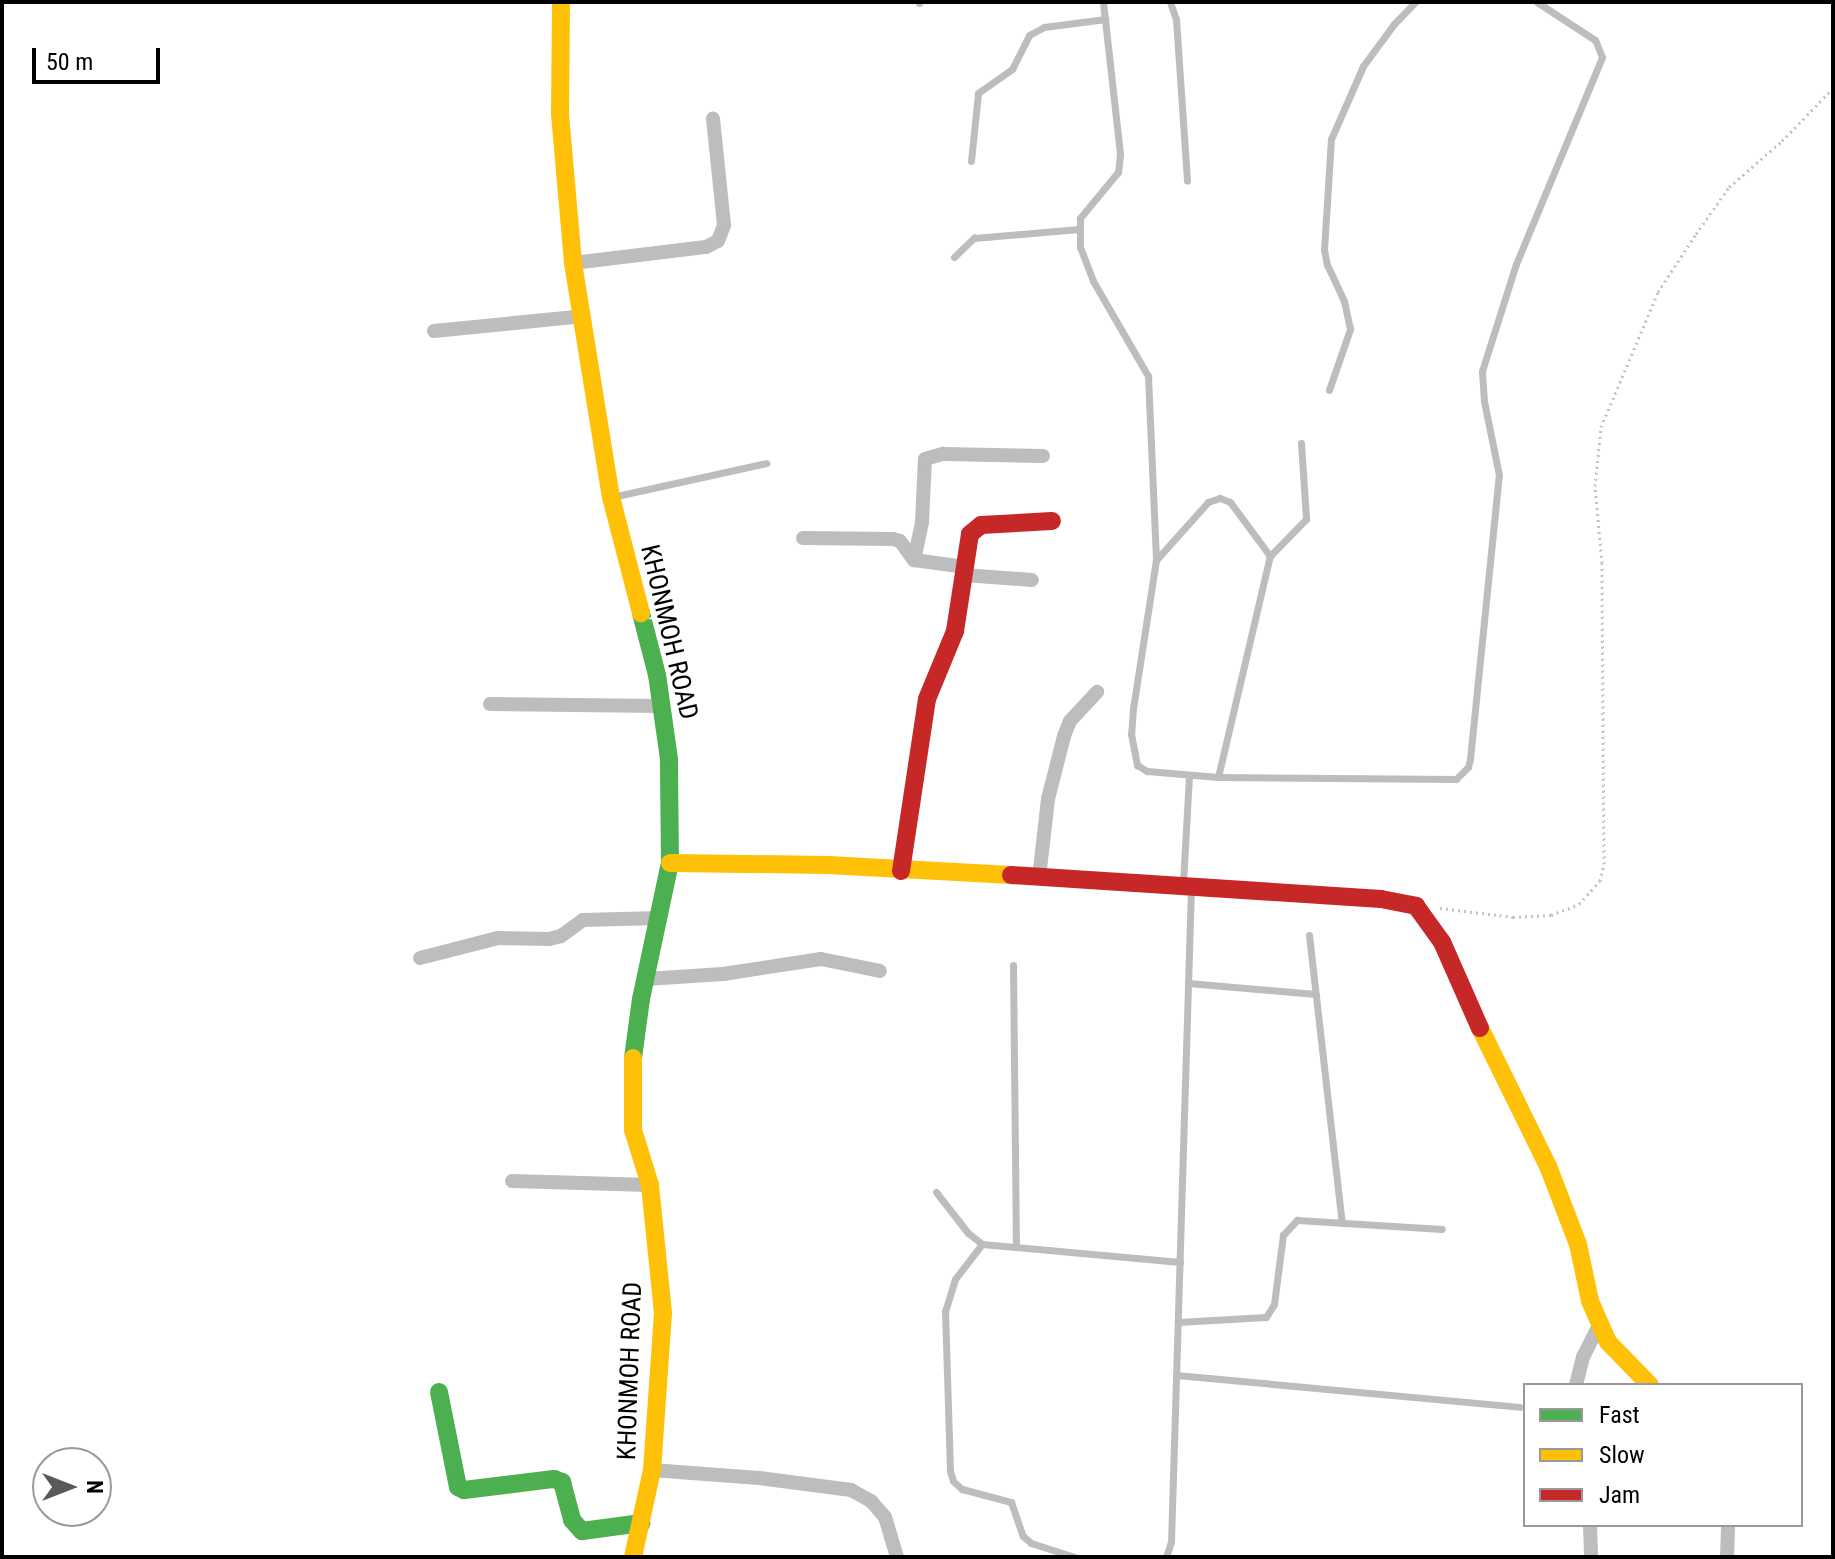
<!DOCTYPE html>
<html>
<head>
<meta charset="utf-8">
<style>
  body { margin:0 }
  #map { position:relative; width:1835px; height:1559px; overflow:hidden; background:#fff; font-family:"Roboto Condensed",sans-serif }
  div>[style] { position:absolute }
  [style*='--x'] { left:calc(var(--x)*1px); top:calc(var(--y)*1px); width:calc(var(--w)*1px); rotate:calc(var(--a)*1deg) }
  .path>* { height:3px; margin-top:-1.5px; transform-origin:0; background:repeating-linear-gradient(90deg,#c2c2c2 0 2px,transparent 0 6px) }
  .lane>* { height:7px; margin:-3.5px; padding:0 3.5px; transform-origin:3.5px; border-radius:3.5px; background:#bdbdbd }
  .street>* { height:14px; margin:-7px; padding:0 7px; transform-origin:7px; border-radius:7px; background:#bdbdbd }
  .fast>* { height:18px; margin:-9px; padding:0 9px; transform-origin:9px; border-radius:9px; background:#4caf50 }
  .slow>* { height:18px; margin:-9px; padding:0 9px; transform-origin:9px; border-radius:9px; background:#ffc107 }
  .jam>* { height:18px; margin:-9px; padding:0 9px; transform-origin:9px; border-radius:9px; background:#c62828 }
  span { translate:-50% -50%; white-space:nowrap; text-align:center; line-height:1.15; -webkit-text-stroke:8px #fff; paint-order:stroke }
  .street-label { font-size:26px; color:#000 }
  .frame { position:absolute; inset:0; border:4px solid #000; pointer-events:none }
  .legend { position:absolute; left:1523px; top:1383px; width:280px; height:144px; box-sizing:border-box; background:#fff; border:2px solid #999; margin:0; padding:10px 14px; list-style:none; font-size:24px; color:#000 }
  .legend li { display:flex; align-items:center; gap:16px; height:40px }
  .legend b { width:40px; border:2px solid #999 }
  .north { position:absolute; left:32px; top:1447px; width:80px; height:80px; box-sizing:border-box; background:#fff; border:2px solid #999; border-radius:50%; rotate:90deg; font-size:22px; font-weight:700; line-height:32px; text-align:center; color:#000 }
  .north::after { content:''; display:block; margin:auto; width:28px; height:36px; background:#595959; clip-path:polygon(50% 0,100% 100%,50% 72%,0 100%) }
  .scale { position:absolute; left:32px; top:48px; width:128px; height:36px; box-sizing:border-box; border:4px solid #000; border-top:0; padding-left:10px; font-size:24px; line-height:28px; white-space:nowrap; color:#000; -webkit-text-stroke:6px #fff; paint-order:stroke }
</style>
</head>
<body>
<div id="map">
  <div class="path">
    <div style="--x:1440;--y:908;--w:74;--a:7"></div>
    <div style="--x:1513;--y:917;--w:38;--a:-3"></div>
    <div style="--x:1551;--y:915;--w:30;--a:-21"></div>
    <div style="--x:1579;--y:904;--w:31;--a:-48"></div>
    <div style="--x:1600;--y:881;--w:17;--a:-77"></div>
    <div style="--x:1604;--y:864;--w:301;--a:-90.4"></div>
    <div style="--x:1602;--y:563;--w:77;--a:-95.2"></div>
    <div style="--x:1595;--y:486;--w:59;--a:-84.2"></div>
    <div style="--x:1601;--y:427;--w:147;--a:-67.1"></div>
    <div style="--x:1658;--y:292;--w:69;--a:-56.8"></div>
    <div style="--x:1696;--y:234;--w:57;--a:-54.9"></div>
    <div style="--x:1729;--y:187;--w:70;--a:-41"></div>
    <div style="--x:1782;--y:141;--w:74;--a:-46.1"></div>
  </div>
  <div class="lane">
    <div style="--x:919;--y:2;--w:1;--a:90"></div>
    <div style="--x:1103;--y:2;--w:153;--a:83.6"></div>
    <div style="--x:1120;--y:154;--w:18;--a:96"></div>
    <div style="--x:1118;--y:172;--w:60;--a:129.6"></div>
    <div style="--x:1080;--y:218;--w:29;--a:90"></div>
    <div style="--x:1080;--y:247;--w:36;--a:69"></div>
    <div style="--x:1093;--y:281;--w:110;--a:59.9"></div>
    <div style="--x:1148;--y:376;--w:184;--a:87.5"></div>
    <div style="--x:1170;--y:2;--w:18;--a:71"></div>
    <div style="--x:1176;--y:19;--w:162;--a:86.1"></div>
    <div style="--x:971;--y:161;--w:68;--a:-84.1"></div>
    <div style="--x:978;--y:93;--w:42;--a:-35.2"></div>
    <div style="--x:1012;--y:69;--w:38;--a:-63"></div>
    <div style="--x:1029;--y:35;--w:17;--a:-28"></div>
    <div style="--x:1044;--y:27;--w:62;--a:-7.5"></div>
    <div style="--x:954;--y:257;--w:28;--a:-44"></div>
    <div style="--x:974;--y:238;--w:105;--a:-4.9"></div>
    <div style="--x:1329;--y:390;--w:65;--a:-71"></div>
    <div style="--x:1350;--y:329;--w:29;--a:-102"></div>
    <div style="--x:1344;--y:301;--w:40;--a:-115"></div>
    <div style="--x:1327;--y:265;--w:15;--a:-101"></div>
    <div style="--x:1324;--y:250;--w:111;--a:-86.4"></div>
    <div style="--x:1331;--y:139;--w:80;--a:-66.3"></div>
    <div style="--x:1363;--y:66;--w:52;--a:-53.6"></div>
    <div style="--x:1394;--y:24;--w:30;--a:-46"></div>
    <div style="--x:1301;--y:443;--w:76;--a:86.2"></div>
    <div style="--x:1306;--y:519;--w:52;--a:134.2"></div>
    <div style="--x:1270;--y:556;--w:67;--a:-126.5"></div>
    <div style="--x:1230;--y:502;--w:11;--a:-158"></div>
    <div style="--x:1220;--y:498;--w:13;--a:162"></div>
    <div style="--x:1208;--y:502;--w:78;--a:131.9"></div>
    <div style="--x:1156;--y:560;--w:150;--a:98.8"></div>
    <div style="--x:1133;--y:708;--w:26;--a:94"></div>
    <div style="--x:1131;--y:734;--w:32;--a:79"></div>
    <div style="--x:1137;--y:765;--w:12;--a:31"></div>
    <div style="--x:1147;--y:771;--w:71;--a:4.8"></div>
    <div style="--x:1218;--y:777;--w:238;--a:0.5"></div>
    <div style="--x:1456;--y:779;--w:17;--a:-45"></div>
    <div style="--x:1468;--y:767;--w:8;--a:-76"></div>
    <div style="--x:1470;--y:759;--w:285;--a:-84.2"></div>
    <div style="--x:1499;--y:475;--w:76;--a:-101.5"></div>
    <div style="--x:1484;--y:401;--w:30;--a:-94"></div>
    <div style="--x:1482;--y:371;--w:112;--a:-72.4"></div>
    <div style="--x:1516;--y:264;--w:224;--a:-67.4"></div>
    <div style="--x:1602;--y:57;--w:18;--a:-112"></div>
    <div style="--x:1595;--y:40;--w:69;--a:-146.8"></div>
    <div style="--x:612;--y:497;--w:158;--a:-12.4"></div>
    <div style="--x:1218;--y:777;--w:227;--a:-76.8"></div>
    <div style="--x:1183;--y:883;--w:108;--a:-86.8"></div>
    <div style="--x:1309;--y:935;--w:290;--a:83.5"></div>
    <div style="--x:1013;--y:965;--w:282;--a:89.4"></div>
    <div style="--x:1188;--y:983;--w:128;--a:4.9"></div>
    <div style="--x:936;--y:1192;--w:52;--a:52"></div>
    <div style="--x:968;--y:1233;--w:18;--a:38"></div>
    <div style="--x:982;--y:1244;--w:199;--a:5.2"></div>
    <div style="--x:982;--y:1244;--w:44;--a:127.6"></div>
    <div style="--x:955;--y:1279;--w:34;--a:107"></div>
    <div style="--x:945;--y:1311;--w:160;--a:88.2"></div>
    <div style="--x:950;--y:1471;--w:10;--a:73"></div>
    <div style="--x:953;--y:1481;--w:12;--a:42"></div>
    <div style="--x:962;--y:1489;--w:51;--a:14.9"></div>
    <div style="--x:1011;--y:1502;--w:36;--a:71"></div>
    <div style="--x:1023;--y:1536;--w:11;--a:41"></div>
    <div style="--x:1031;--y:1543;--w:46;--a:17.7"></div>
    <div style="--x:1178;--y:1322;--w:88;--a:-3.3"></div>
    <div style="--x:1266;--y:1317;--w:15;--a:-58"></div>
    <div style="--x:1274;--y:1304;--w:70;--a:-82.6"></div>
    <div style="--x:1283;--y:1235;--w:21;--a:-47"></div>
    <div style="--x:1297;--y:1220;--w:145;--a:3.6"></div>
    <div style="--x:1176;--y:1375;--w:345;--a:5.3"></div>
    <div style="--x:1166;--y:1557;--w:16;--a:-72"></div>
    <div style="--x:1171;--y:1542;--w:655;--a:-88.25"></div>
  </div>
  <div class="street">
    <div style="--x:573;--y:263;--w:134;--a:-6.9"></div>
    <div style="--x:706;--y:247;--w:13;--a:-27"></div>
    <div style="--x:718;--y:241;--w:17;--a:-69"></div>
    <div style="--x:724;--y:225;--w:107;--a:-95.9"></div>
    <div style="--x:434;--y:331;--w:150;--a:-5.7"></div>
    <div style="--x:803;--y:538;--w:90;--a:0.6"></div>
    <div style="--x:893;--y:539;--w:7;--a:16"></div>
    <div style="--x:900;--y:541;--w:24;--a:54"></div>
    <div style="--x:914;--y:560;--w:51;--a:7.8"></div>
    <div style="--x:914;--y:560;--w:39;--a:-78"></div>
    <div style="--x:922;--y:522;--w:63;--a:-87.3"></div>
    <div style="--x:925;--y:459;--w:19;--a:-16"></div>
    <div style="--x:943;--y:454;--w:100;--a:1.1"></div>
    <div style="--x:964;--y:575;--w:68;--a:4.2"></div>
    <div style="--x:490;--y:704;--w:172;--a:0.7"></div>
    <div style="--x:1039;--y:878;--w:80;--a:-83.5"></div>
    <div style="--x:1048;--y:799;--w:65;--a:-75.7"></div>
    <div style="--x:1064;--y:736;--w:16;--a:-68"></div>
    <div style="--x:1070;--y:721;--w:40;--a:-47"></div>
    <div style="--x:420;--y:958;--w:81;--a:-14.4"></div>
    <div style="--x:498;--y:938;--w:51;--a:1.1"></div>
    <div style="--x:549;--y:939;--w:12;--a:-14"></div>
    <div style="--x:561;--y:936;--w:27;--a:-36"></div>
    <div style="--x:583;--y:920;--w:76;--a:-1.5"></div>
    <div style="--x:646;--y:979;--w:77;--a:-3.7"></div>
    <div style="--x:723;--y:974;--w:99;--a:-8.7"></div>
    <div style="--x:821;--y:959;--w:60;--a:11.5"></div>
    <div style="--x:512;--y:1181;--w:138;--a:1.7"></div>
    <div style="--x:1576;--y:1385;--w:29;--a:-76"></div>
    <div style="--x:1583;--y:1357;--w:37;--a:-63"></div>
    <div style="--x:652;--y:1470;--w:107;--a:4.3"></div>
    <div style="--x:759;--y:1478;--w:93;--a:7.4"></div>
    <div style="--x:851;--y:1490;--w:23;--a:29"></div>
    <div style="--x:871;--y:1501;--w:21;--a:49"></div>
    <div style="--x:885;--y:1517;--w:42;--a:73.3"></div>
    <div style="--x:1590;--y:1525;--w:32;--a:88"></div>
    <div style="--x:1727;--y:1557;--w:32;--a:-88"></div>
  </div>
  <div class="fast">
    <div style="--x:633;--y:1058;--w:60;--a:-82.3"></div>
    <div style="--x:641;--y:999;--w:139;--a:-78"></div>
    <div style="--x:670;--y:863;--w:104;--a:-90.6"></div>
    <div style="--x:669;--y:759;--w:85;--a:-98.1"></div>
    <div style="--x:657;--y:675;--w:64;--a:-104.5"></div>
    <div style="--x:439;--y:1392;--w:97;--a:78.7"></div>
    <div style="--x:458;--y:1487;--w:7;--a:27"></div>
    <div style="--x:464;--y:1490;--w:91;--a:-7"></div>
    <div style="--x:554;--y:1479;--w:9;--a:21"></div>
    <div style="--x:562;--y:1482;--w:39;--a:75"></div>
    <div style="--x:572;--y:1520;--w:15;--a:48"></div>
    <div style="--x:582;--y:1531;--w:60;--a:-7.7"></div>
  </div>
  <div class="slow">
    <div style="--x:561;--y:2;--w:112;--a:90.5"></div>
    <div style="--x:560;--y:114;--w:150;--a:85"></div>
    <div style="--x:573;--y:263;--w:237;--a:80.8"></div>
    <div style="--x:611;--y:497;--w:120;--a:75.5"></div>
    <div style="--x:670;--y:863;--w:158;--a:0.7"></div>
    <div style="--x:828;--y:865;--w:183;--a:3.1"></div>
    <div style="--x:1480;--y:1028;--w:154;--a:63.8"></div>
    <div style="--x:1548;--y:1166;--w:84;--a:69"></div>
    <div style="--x:1578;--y:1244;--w:58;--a:78.1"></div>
    <div style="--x:1590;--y:1301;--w:45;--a:66.3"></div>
    <div style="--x:1608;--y:1342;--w:60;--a:45.7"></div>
    <div style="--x:633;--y:1058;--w:72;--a:90"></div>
    <div style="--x:633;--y:1130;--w:58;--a:72.8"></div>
    <div style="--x:650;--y:1185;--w:129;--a:84.2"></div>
    <div style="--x:663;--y:1313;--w:157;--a:94"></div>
    <div style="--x:652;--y:1470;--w:89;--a:102.3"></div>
  </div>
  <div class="jam">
    <div style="--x:901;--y:871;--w:174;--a:-81.4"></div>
    <div style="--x:927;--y:699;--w:74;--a:-67.6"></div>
    <div style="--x:955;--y:631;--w:98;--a:-81.2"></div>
    <div style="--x:970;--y:534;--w:14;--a:-39"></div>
    <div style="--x:981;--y:525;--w:71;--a:-3.2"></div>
    <div style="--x:1011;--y:875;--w:371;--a:3.7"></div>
    <div style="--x:1381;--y:899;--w:36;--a:11"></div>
    <div style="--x:1416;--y:906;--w:44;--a:54.2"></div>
    <div style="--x:1442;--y:942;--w:94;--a:66.2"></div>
  </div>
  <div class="street-label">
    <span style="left:669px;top:632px;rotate:77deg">KHONMOH ROAD</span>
    <span style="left:630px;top:1371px;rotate:-88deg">KHONMOH ROAD</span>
  </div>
  <div class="frame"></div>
  <ul class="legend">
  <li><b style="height:10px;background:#4caf50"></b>Fast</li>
  <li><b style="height:10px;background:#ffc107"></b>Slow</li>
  <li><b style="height:10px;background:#c62828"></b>Jam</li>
  </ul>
  <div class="north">N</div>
  <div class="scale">50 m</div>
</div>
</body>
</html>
